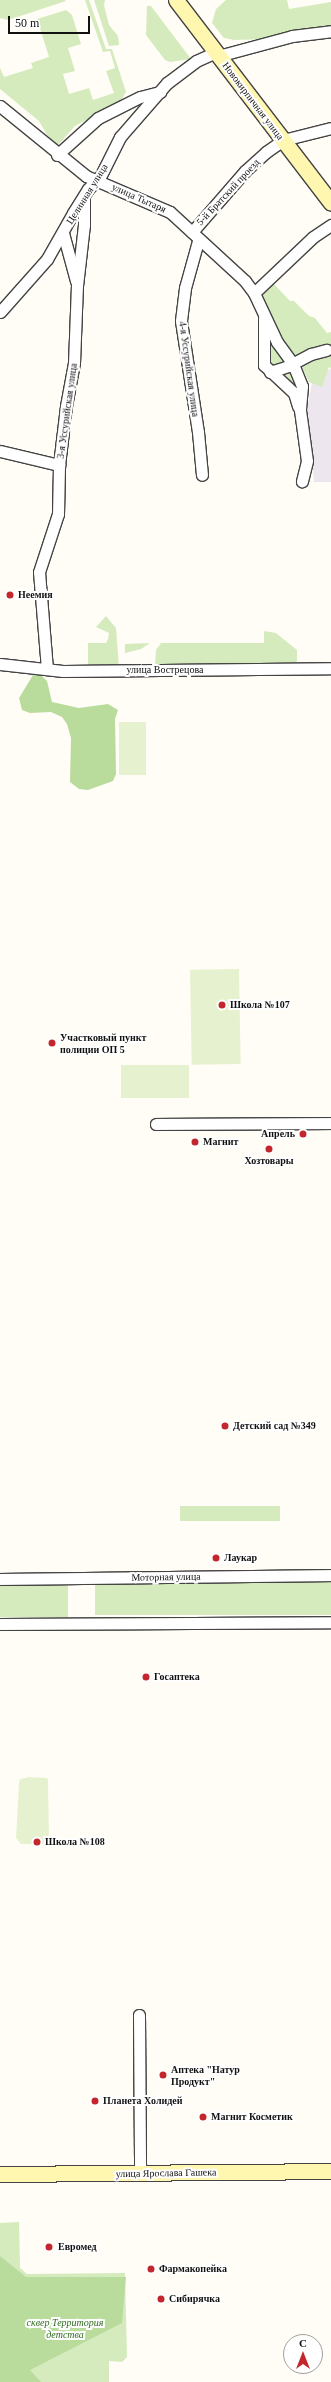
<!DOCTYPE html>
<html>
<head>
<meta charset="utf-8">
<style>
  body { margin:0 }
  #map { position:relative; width:331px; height:2382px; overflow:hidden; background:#fffdf5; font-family:Georgia,serif }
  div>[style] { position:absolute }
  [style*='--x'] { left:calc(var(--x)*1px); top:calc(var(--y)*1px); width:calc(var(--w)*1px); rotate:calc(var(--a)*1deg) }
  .industrial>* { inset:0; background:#eee6ef }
  .green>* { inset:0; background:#d5ebbd; transform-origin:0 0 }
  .forest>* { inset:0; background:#b9dc9c }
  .pitch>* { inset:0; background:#e6f2cf; transform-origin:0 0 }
  .roads { filter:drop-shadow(1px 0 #444) drop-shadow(-1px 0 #444) drop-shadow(0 1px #444) drop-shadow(0 -1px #444) }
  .minor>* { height:11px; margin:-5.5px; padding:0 5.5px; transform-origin:5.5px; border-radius:5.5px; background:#fff }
  .secondary>* { height:15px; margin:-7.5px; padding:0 7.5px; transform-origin:7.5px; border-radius:7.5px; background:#fff6b0 }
  .dots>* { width:11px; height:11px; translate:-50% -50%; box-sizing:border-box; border:2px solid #fff; border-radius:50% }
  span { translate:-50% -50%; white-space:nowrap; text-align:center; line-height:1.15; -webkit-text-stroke:4px #fff; paint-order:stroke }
  .street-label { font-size:10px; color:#111 }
  .poi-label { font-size:10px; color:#111; font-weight:700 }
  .left { translate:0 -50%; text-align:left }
  .right { translate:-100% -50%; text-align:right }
  .park-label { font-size:10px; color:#2f6b1f; font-style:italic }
  .north { position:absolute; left:283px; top:2334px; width:40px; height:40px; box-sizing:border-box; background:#fff; border:1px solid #a0a0a0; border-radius:50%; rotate:0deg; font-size:11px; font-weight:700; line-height:16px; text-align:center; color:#111 }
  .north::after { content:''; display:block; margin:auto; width:14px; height:18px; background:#c4262e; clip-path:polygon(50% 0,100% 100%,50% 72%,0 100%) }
  .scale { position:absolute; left:8px; top:16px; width:82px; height:18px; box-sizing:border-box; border:2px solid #111; border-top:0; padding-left:5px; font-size:12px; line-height:14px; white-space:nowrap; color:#111; -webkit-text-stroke:3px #fff; paint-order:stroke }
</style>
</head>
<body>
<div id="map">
  <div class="industrial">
    <div style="clip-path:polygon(331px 368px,331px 482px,314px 482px,307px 409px,312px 383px)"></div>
  </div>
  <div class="green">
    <div style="clip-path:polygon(0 0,65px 0,66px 1px,8px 20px,0 18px)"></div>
    <div style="clip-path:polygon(85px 0,89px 0,106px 49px,112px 49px,126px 92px,120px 102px,75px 126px,57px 146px,53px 145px,39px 121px,0 89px,0 68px,4px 77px,33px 68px,31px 63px,49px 57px,37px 19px,66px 10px,72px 15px,81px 44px,68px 48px,75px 71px,63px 74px,69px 94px,89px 88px,93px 100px,114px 93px,106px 71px,115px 68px,110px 51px,103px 52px)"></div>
    <div style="clip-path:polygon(94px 0,105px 0,104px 5px,109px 25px,118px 36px,119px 45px,109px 46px)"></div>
    <div style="clip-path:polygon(226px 0,287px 0,289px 9px,331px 2px,331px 28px,266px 39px,234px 40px,224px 38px,212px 23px,216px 9px)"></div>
    <div style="clip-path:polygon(147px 6px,151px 6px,191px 59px,170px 62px,165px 60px,146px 35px)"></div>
    <div style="clip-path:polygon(272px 282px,290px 301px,294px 301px,309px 316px,315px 318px,327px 333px,331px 332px,331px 368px,329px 367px,322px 387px,309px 382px,302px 367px,287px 348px,258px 294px)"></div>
    <div style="clip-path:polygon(270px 338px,298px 386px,298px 394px,268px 360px)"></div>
    <div style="clip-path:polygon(106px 616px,116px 628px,119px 668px,88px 667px,88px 643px,106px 643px,108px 639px,109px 633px,96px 627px)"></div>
    <div style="clip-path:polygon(264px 631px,276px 633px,297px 650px,297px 661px,291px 666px,155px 666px,156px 650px,161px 643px,264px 643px)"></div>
    <div style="clip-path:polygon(150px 643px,141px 649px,125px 653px,125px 644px)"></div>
    <div style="left:280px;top:1506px;width:15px;height:100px;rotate:90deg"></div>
    <div style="left:331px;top:1579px;width:36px;height:236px;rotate:90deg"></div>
    <div style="left:68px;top:1585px;width:32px;height:68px;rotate:90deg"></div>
    <div style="clip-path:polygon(19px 2222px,20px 2268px,27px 2274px,125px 2273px,127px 2357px,122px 2362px,109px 2361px,109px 2382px,0 2382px,0 2223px)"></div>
  </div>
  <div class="forest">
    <div style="clip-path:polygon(33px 675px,41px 675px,47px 681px,52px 702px,79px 708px,108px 704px,118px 710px,115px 719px,116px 774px,113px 781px,88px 790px,79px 789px,70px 782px,71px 738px,67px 724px,62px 717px,51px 712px,30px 713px,22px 710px,19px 698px)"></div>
    <div style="clip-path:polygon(0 2256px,26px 2277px,126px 2277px,122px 2323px,30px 2370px,41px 2382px,0 2382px)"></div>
  </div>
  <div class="pitch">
    <div style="left:119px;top:722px;width:27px;height:53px"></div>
    <div style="left:239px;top:969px;width:95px;height:49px;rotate:89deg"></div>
    <div style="left:189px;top:1065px;width:33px;height:68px;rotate:90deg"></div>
    <div style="clip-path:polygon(29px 1777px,47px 1778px,48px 1780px,49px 1840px,44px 1844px,21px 1844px,16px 1838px,19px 1783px,20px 1779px)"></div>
  </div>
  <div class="roads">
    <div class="minor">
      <div style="--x:218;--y:56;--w:77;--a:-15.1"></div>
      <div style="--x:292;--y:36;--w:39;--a:-7"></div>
      <div style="--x:0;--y:106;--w:111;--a:39.1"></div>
      <div style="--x:86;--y:176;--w:91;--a:23.2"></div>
      <div style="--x:170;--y:212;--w:102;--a:42.6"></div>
      <div style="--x:245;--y:281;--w:15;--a:53"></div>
      <div style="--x:254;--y:293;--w:54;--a:64.9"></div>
      <div style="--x:277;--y:342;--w:27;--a:54"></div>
      <div style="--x:293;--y:364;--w:24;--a:68"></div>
      <div style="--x:302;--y:386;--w:24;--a:95"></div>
      <div style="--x:300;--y:410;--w:51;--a:82.2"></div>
      <div style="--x:307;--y:461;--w:21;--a:104"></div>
      <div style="--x:57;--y:155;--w:55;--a:-42.1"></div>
      <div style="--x:98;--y:118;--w:47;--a:-26.6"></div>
      <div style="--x:140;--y:97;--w:21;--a:-14"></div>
      <div style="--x:192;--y:232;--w:81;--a:-49"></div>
      <div style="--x:245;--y:171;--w:28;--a:-42"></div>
      <div style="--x:266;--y:152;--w:21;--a:-35"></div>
      <div style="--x:283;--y:140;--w:49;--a:-14"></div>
      <div style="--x:63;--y:233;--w:50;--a:74.8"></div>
      <div style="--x:198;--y:241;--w:49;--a:105.5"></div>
      <div style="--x:185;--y:288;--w:33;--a:97"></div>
      <div style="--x:181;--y:321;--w:112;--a:81.3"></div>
      <div style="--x:198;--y:432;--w:43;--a:84.7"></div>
      <div style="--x:254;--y:293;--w:81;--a:-43.5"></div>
      <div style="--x:313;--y:237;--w:22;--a:-34"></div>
      <div style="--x:0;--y:312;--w:71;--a:-48.4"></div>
      <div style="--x:47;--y:259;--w:53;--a:-60.5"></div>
      <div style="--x:73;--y:213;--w:28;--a:-58"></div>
      <div style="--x:88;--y:189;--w:17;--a:-45"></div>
      <div style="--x:100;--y:177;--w:45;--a:-63.4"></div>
      <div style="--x:120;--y:137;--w:72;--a:-49"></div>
      <div style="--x:167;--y:83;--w:36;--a:-37"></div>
      <div style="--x:196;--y:61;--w:22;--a:-24"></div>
      <div style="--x:264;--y:318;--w:47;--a:90"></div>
      <div style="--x:264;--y:365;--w:41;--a:43"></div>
      <div style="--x:294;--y:393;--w:14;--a:73"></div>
      <div style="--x:270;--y:372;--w:19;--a:-18"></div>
      <div style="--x:288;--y:366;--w:26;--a:-28"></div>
      <div style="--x:311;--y:354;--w:16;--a:-15"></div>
      <div style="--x:0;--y:451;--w:61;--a:13.3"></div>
      <div style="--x:0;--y:664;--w:63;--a:6.3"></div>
      <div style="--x:63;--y:671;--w:268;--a:-0.6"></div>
      <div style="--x:47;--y:669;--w:97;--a:-94.7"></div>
      <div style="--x:39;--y:572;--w:61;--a:-71.9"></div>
      <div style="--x:58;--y:514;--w:49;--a:-88.8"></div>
      <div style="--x:59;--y:465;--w:59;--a:-83.2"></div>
      <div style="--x:66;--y:406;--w:44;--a:-79.5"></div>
      <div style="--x:74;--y:363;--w:77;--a:-87.8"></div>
      <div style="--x:77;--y:286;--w:61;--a:-83.5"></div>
      <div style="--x:84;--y:225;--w:26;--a:-90"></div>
      <div style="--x:156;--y:1124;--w:175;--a:-0.3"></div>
      <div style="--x:0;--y:1579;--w:331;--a:-0.7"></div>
      <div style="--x:0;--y:1624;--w:331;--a:-0.3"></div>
      <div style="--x:139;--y:2015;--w:158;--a:89.6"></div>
    </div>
    <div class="secondary">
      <div style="--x:176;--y:0;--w:255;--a:52.6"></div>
      <div style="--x:0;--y:2174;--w:331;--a:-0.5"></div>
    </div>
  </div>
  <div class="dots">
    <div style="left:10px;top:595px;background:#c4262e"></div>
    <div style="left:222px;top:1005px;background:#c4262e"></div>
    <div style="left:52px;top:1043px;background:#c4262e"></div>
    <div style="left:303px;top:1134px;background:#c4262e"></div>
    <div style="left:195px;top:1142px;background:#c4262e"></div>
    <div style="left:269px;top:1149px;background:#c4262e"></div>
    <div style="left:225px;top:1426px;background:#c4262e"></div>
    <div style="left:216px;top:1558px;background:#c4262e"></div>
    <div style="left:146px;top:1677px;background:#c4262e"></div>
    <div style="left:37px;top:1842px;background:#c4262e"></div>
    <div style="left:163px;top:2075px;background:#c4262e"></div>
    <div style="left:95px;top:2101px;background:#c4262e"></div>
    <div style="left:203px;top:2117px;background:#c4262e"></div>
    <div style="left:49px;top:2247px;background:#c4262e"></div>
    <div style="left:151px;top:2269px;background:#c4262e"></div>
    <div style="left:161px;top:2299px;background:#c4262e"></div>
  </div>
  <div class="street-label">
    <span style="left:253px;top:101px;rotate:53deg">Новокирпичная улица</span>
    <span style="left:228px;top:192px;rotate:-47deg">5-й Братский проезд</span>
    <span style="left:87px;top:194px;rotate:-58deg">Целинная улица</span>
    <span style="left:139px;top:198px;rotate:24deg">улица Тытаря</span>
    <span style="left:189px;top:369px;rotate:82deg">4-я Уссурийская улица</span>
    <span style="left:67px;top:411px;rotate:-82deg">3-я Уссурийская улица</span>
    <span style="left:165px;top:670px">улица Вострецова</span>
    <span style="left:166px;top:1577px;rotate:-1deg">Моторная улица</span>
    <span style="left:166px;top:2173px;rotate:-1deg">улица Ярослава Гашека</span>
  </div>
  <div class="poi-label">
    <span class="left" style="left:18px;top:595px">Неемия</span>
    <span class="left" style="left:230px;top:1005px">Школа №107</span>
    <span class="left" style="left:60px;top:1043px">Участковый пункт<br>полиции ОП 5</span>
    <span class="right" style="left:295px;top:1134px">Апрель</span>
    <span class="left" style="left:203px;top:1142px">Магнит</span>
    <span style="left:269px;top:1161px">Хозтовары</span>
    <span class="left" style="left:233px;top:1426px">Детский сад №349</span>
    <span class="left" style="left:224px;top:1558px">Лаукар</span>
    <span class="left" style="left:154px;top:1677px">Госаптека</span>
    <span class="left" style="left:45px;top:1842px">Школа №108</span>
    <span class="left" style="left:171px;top:2075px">Аптека "Натур<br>Продукт"</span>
    <span class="left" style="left:103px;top:2101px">Планета Холидей</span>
    <span class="left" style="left:211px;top:2117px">Магнит Косметик</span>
    <span class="left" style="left:58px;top:2247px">Евромед</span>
    <span class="left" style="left:159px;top:2269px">Фармакопейка</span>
    <span class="left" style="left:169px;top:2299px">Сибирячка</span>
  </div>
  <div class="park-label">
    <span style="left:65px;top:2328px">сквер Территория<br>детства</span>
  </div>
  <div class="north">С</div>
  <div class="scale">50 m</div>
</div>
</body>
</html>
